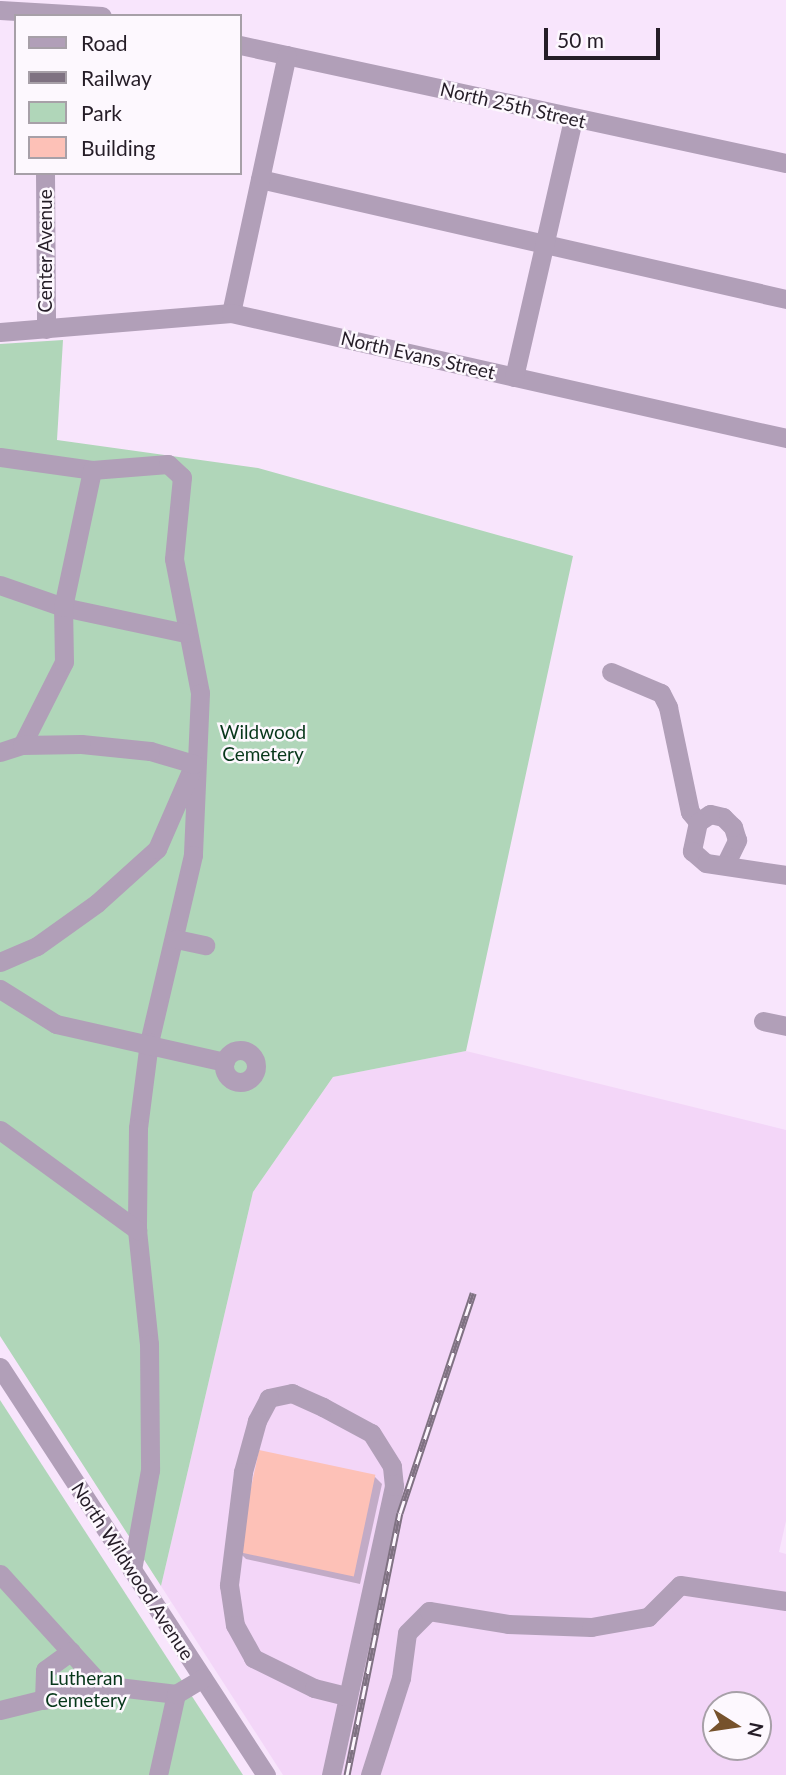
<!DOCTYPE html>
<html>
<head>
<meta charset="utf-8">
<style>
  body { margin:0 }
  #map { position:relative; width:786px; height:1775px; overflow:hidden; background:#f8e5fc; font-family:Lato,sans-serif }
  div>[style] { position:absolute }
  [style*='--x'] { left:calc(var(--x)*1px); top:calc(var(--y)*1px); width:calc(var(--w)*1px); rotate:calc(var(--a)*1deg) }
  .built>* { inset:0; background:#f3d6f8 }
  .green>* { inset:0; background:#b0d6b9 }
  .shadow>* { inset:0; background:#0003 }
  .building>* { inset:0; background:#fdc1b7; transform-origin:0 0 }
  .minor>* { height:19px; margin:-9.5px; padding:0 9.5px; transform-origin:9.5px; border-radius:9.5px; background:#b19fb8 }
  .minor>.ring { margin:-9.5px; padding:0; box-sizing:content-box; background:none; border:19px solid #b19fb8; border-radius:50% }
  .rail>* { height:7px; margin-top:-3.5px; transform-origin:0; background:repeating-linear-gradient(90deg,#fdf8fe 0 13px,#7f7282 0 26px); box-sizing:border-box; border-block:2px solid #7f7282 }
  span { translate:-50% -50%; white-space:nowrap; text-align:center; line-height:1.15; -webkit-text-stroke:5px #fdf8fe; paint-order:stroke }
  .street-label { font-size:19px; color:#251d27 }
  .park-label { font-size:19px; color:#07371a }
  .legend { position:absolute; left:14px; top:14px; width:228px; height:161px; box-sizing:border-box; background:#fdf8fe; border:2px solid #a7a0a8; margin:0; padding:9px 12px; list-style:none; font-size:21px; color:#251d27 }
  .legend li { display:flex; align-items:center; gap:14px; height:35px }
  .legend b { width:35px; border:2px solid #a7a0a8 }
  .north { position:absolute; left:702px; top:1691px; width:70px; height:70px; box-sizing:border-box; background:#fdf8fe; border:2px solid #a7a0a8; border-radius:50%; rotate:102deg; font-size:19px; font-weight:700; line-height:28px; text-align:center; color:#251d27 }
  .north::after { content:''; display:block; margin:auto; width:24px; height:32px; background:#76522c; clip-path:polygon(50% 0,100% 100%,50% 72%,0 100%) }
  .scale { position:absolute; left:544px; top:28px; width:116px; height:32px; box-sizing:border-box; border:4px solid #251d27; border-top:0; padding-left:9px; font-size:21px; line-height:24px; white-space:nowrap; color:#251d27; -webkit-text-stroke:5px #fdf8fe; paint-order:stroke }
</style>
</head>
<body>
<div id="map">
  <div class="built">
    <div style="clip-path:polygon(evenodd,466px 1051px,786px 1130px,786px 1521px,779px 1552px,786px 1554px,786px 1775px,283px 1775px,161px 1586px,253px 1192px,333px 1077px,466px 1051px,716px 1705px,758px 1705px,758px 1747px,716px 1747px,716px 1705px)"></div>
  </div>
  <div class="green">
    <div style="clip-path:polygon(63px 340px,57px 440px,258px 468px,573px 556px,466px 1051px,333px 1077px,253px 1192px,161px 1586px,0 1336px,0 344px)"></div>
    <div style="clip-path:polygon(0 1400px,243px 1775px,0 1775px)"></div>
  </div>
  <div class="shadow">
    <div style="clip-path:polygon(374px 1476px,382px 1484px,360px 1584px,246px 1559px,239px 1552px)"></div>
  </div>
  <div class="building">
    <div style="left:259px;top:1450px;width:119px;height:104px;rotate:12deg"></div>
  </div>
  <div class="minor">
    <div style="--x:0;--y:10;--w:102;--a:3.4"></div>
    <div style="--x:240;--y:45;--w:559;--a:12.2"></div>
    <div style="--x:45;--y:173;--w:156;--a:89.6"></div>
    <div style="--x:260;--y:179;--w:540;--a:12.85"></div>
    <div style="--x:231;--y:313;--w:264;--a:-77.8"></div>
    <div style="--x:0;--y:332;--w:232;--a:-4.7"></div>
    <div style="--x:231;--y:313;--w:569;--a:12.69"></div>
    <div style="--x:514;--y:377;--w:265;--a:-77.1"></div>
    <div style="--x:0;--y:457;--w:93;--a:8"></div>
    <div style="--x:92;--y:470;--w:76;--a:-4.5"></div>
    <div style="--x:168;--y:464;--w:19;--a:43"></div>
    <div style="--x:182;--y:477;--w:82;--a:95.6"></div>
    <div style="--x:174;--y:559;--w:136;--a:79"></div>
    <div style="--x:200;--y:693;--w:162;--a:92.5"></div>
    <div style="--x:193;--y:855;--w:192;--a:103.2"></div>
    <div style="--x:149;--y:1042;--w:87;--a:97.3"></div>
    <div style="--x:138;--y:1128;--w:102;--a:90.6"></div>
    <div style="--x:137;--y:1230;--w:115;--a:84"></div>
    <div style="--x:149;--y:1344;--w:126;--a:89.5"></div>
    <div style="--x:150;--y:1470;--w:102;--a:100.2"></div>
    <div style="--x:0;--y:585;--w:67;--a:19.2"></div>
    <div style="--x:63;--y:607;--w:125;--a:12"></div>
    <div style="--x:611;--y:672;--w:54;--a:22.8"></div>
    <div style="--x:661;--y:693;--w:16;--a:63"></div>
    <div style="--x:668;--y:707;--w:107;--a:78.2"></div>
    <div style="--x:690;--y:812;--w:13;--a:51"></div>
    <div style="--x:0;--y:752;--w:23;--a:-18"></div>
    <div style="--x:22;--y:745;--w:93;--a:-63.2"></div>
    <div style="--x:64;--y:662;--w:55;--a:-91"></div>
    <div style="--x:63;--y:607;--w:140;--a:-78"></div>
    <div style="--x:725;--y:865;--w:28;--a:-64"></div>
    <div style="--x:737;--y:840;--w:14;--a:-107"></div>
    <div style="--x:733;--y:827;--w:14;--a:-135"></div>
    <div style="--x:723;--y:817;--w:13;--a:-167"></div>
    <div style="--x:710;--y:814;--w:14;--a:146"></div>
    <div style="--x:698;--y:822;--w:30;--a:102"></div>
    <div style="--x:692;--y:851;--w:18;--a:41"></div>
    <div style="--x:706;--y:863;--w:81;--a:8.5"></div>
    <div style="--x:176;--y:939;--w:30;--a:12"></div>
    <div style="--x:0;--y:962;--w:40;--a:-23.4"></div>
    <div style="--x:37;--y:946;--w:74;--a:-35.6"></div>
    <div style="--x:97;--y:903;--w:81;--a:-42"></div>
    <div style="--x:157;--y:849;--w:93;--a:-66.5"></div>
    <div style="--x:194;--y:764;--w:46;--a:-163.5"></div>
    <div style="--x:150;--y:751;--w:69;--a:-174.2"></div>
    <div style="--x:81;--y:744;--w:59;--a:179"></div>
    <div style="--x:0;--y:989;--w:66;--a:32"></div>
    <div style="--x:56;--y:1024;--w:173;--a:12.7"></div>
    <div style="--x:763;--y:1021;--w:24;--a:12"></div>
    <div class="ring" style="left:224px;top:1050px;width:13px;height:13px"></div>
    <div style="--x:0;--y:1130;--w:170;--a:36.1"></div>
    <div style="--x:0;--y:1367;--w:487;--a:56.9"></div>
    <div style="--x:0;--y:1574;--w:150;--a:47.7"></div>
    <div style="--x:44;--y:1700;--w:30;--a:-88"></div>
    <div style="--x:45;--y:1670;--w:32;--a:-36"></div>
    <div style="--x:0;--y:1710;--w:104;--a:-13.9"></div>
    <div style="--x:101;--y:1685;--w:76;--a:6.8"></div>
    <div style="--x:158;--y:1775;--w:83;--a:-77.5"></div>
    <div style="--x:176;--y:1694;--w:31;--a:-31"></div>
    <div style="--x:331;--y:1775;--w:296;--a:-77.7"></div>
    <div style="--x:394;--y:1486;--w:20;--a:-96"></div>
    <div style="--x:392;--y:1466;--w:39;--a:-122"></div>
    <div style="--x:371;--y:1433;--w:55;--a:-151.6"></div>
    <div style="--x:323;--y:1407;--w:34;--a:-156"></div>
    <div style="--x:292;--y:1393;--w:24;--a:168"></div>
    <div style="--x:269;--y:1398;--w:26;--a:118"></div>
    <div style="--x:257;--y:1421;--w:53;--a:105.4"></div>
    <div style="--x:243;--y:1472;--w:114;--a:97.1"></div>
    <div style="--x:229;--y:1585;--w:40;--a:81.5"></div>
    <div style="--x:235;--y:1625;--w:38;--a:61"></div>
    <div style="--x:253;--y:1658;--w:68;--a:26.2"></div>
    <div style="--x:314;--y:1688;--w:32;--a:14"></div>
    <div style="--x:370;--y:1775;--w:102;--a:-72.3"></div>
    <div style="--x:401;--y:1678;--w:45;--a:-82.4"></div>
    <div style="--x:407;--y:1633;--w:31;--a:-45"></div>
    <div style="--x:429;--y:1611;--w:80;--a:9.3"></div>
    <div style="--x:508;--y:1624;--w:83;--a:2.1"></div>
    <div style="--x:591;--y:1627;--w:58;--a:-10"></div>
    <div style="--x:648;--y:1617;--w:45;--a:-45"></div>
    <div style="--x:680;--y:1585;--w:107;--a:8.6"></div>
  </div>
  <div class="rail">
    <div style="--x:347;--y:1775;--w:267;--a:-78.6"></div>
    <div style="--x:400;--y:1513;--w:232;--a:-71.6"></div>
  </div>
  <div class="street-label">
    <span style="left:513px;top:105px;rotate:13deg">North 25th Street</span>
    <span style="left:45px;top:251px;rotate:-90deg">Center Avenue</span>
    <span style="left:418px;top:355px;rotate:13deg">North Evans Street</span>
    <span style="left:133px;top:1571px;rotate:57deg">North Wildwood Avenue</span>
  </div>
  <div class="park-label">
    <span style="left:263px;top:743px">Wildwood<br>Cemetery</span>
    <span style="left:86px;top:1689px">Lutheran<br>Cemetery</span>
  </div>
  <ul class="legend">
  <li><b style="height:9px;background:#b19fb8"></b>Road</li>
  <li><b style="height:9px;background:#7f7282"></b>Railway</li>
  <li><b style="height:19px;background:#b0d6b9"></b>Park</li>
  <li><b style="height:19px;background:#fdc1b7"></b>Building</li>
  </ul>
  <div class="north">N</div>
  <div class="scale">50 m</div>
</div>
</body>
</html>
